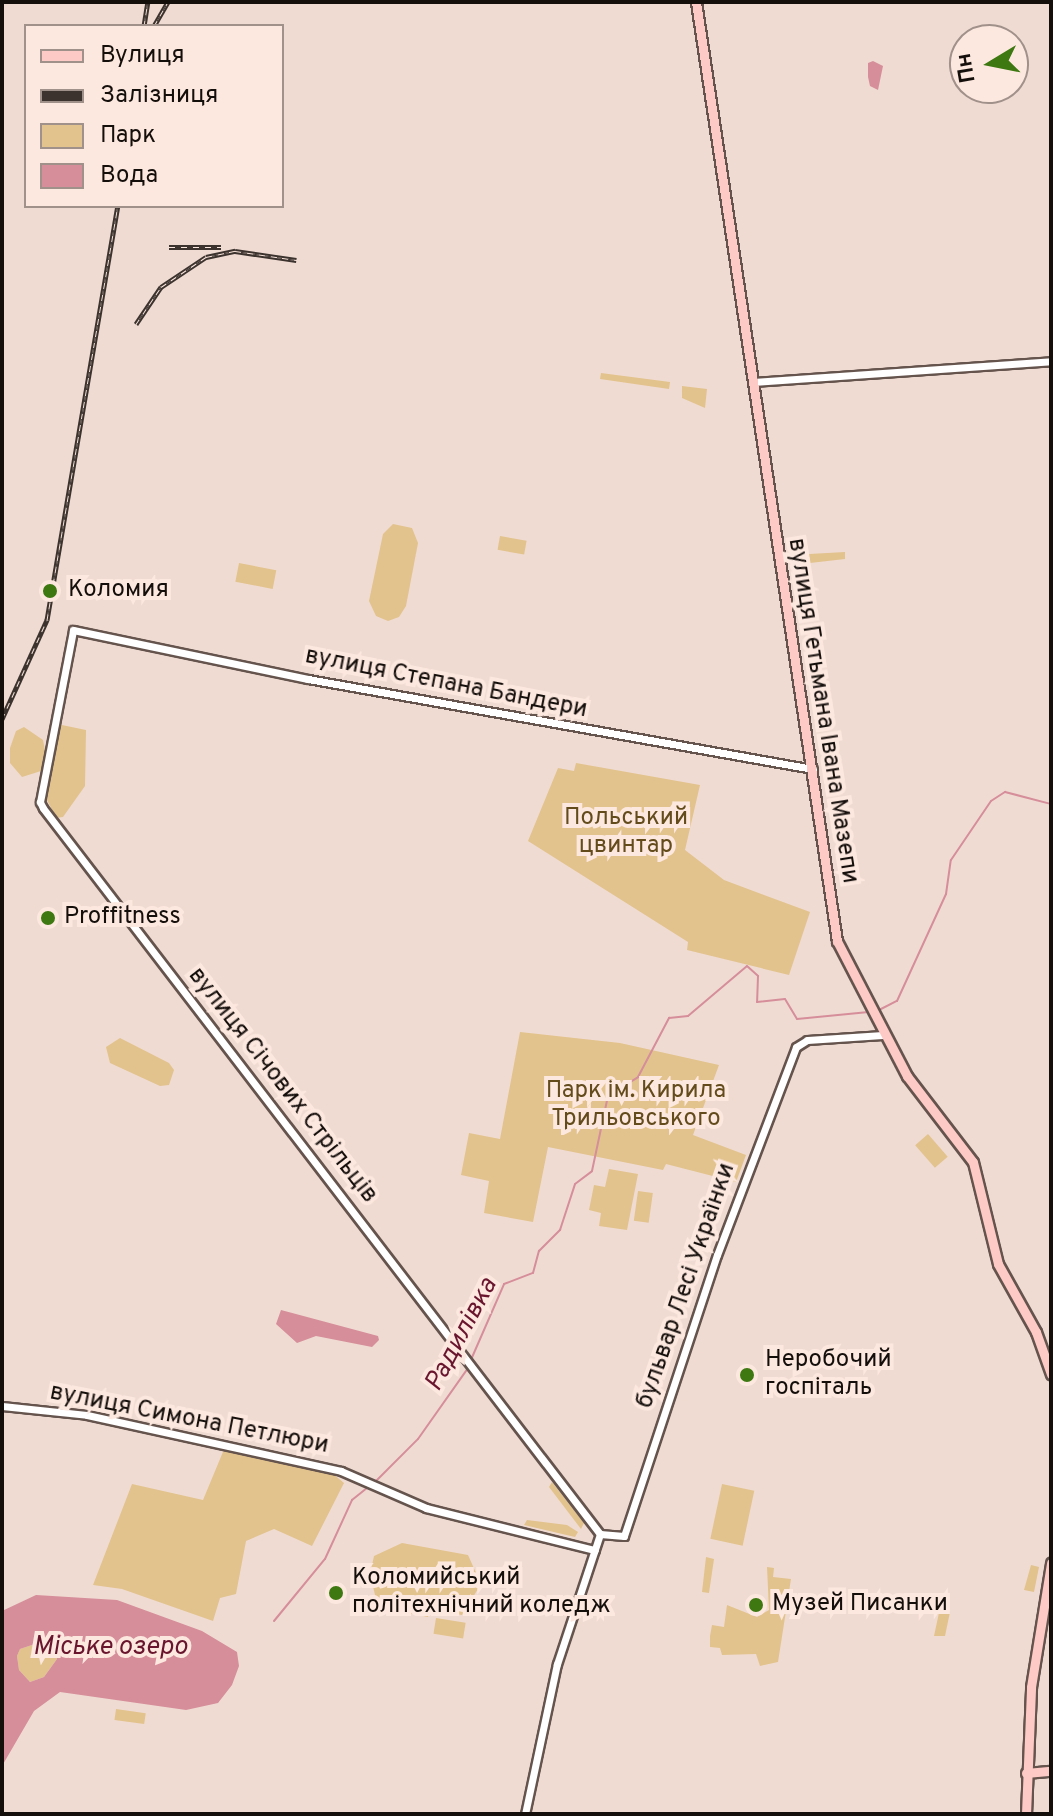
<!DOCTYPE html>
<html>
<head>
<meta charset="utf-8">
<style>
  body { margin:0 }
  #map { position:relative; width:1053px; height:1816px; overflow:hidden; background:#f0dbd2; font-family:Overpass,sans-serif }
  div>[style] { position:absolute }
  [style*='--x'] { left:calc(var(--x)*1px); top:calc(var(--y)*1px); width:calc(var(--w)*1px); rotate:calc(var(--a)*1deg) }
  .green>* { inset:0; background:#e2c38d; transform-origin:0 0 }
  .water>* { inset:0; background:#d58e9a }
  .stream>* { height:2px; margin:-1px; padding:0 1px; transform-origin:1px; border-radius:1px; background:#d58e9a }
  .roads { filter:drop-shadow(2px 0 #65544d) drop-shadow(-2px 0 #65544d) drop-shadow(0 2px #65544d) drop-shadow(0 -2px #65544d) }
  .minor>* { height:7px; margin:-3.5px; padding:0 3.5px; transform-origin:3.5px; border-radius:3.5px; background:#fff }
  .major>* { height:9px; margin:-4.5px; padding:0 4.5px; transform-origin:4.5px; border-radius:4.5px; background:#fecac5 }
  .rail>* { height:5px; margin-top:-2.5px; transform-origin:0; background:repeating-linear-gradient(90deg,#fde8df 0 6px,#3c332f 0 12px); box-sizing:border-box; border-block:2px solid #3c332f }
  .dots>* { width:22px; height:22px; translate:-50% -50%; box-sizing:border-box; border:4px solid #fde8df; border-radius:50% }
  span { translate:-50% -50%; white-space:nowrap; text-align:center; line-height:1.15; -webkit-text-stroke:8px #fde8df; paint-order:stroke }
  .poi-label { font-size:24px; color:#150f0c }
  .left { translate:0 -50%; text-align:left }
  .street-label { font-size:24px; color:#150f0c }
  .park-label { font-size:24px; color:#634b1c }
  .water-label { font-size:26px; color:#69152e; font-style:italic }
  .frame { position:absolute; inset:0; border:4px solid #150f0c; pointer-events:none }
  .legend { position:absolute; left:24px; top:24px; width:260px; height:184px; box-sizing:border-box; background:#fde8df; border:2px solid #a0918b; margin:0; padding:10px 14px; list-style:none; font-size:24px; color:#150f0c }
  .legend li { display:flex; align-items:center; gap:16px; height:40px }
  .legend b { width:40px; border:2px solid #a0918b }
  .north { position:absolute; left:949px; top:24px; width:80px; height:80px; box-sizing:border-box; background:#fde8df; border:2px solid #a0918b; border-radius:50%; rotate:260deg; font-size:22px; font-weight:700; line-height:32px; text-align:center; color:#150f0c }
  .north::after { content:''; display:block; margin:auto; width:28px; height:36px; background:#3d7811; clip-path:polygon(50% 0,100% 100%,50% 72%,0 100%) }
</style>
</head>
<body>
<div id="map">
  <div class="green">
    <div style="clip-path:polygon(601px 373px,670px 382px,669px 389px,600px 379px)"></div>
    <div style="clip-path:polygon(682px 386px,707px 389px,705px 408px,682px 398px)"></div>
    <div style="clip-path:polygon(393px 524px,412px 528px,418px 543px,406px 606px,399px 617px,388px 621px,376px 616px,369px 601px,383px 534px)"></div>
    <div style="left:500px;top:536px;width:27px;height:14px;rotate:10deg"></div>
    <div style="clip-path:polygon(845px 552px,845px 559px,810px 563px,809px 554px)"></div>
    <div style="clip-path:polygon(807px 555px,810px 581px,798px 583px,793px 556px)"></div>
    <div style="left:239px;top:563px;width:38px;height:19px;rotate:11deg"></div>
    <div style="clip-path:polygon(57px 724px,86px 730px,85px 786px,63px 817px,56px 818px,46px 798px)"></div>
    <div style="clip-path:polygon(24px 727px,43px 740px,45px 751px,41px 771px,22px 777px,10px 763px,10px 748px,16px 731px)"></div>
    <div style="clip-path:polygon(576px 763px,700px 785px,685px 850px,724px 880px,810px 912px,789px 975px,687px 950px,688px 942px,528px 841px,558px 768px,574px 771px)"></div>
    <div style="clip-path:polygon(520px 1032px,620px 1043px,719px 1065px,693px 1135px,746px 1155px,736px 1182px,666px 1164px,663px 1170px,548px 1147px,533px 1222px,484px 1213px,489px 1181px,461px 1175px,469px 1133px,500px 1139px)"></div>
    <div style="clip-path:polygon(120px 1038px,169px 1063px,174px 1070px,169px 1085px,160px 1086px,110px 1063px,106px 1047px)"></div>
    <div style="left:928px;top:1134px;width:30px;height:17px;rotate:49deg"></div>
    <div style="clip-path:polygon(609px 1169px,638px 1174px,627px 1230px,599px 1226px,601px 1213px,589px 1210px,594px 1185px,605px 1187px)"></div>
    <div style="left:638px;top:1191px;width:15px;height:30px;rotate:8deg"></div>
    <div style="clip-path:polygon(225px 1447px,332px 1473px,344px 1483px,312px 1546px,274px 1529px,246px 1541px,236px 1594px,220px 1598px,213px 1621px,122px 1589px,93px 1585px,132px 1484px,203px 1500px)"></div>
    <div style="clip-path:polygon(552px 1482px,584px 1523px,581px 1529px,549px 1487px)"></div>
    <div style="left:722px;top:1484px;width:33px;height:56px;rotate:12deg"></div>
    <div style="clip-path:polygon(527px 1520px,567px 1525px,578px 1532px,575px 1537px,524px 1525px)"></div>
    <div style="clip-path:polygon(402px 1543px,468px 1555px,481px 1584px,462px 1615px,430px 1609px,428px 1617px,404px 1612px,405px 1605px,376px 1599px,370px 1574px,374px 1556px)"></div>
    <div style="clip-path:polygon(706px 1557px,714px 1559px,709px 1593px,702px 1592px)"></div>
    <div style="clip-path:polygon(1031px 1565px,1039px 1567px,1034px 1592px,1024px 1590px)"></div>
    <div style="clip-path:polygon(767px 1567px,774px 1568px,773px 1577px,791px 1579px,778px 1662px,760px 1666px,756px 1654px,722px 1655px,720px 1648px,710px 1647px,710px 1636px,712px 1625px,724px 1627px,727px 1605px,757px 1617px,769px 1610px)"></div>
    <div style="clip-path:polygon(940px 1608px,950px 1612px,945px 1636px,934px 1636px)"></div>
    <div style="left:436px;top:1618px;width:30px;height:16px;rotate:9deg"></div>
    <div style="clip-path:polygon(41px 1642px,53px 1642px,57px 1659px,44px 1677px,30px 1682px,19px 1670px,17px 1656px,20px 1649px)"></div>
    <div style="left:116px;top:1709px;width:30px;height:11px;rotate:8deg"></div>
  </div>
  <div class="water">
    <div style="clip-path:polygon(873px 61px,883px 66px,878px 90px,870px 86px,868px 77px,868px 63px)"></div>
    <div style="clip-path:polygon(281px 1310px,378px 1336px,379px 1340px,372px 1347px,316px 1336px,297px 1343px,276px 1324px)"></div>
    <div style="clip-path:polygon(evenodd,36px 1595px,117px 1600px,202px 1631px,237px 1652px,239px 1666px,232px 1685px,218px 1703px,186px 1710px,60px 1692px,34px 1711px,2px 1766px,2px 1611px,36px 1595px,41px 1642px,53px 1642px,57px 1659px,44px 1677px,30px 1682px,19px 1670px,17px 1656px,20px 1649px,41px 1642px)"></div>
  </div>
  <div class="stream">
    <div style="--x:879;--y:1010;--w:20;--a:-27"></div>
    <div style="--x:897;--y:1001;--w:118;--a:-65.4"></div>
    <div style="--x:946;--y:894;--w:34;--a:-82"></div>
    <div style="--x:951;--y:860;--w:71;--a:-55.9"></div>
    <div style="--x:991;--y:801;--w:17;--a:-33"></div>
    <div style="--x:1005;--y:792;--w:48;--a:14.6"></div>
    <div style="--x:470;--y:1362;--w:85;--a:-66.4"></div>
    <div style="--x:504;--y:1284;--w:31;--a:-21"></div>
    <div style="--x:533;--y:1273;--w:23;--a:-75"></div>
    <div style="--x:539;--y:1251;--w:30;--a:-45"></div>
    <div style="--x:560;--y:1230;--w:48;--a:-71.9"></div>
    <div style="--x:575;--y:1184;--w:21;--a:-37"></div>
    <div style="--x:592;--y:1171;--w:77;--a:-78"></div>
    <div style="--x:608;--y:1096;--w:36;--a:-32"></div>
    <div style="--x:638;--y:1077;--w:67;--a:-62.3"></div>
    <div style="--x:669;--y:1018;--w:19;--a:-6"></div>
    <div style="--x:688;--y:1016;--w:77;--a:-40.3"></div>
    <div style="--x:747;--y:966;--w:15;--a:42"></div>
    <div style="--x:758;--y:976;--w:26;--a:92"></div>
    <div style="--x:757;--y:1002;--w:28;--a:-6"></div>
    <div style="--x:785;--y:999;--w:23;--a:59"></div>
    <div style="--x:797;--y:1019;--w:72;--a:-5.6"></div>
    <div style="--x:374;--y:1483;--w:62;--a:-45"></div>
    <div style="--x:418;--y:1439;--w:87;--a:-54.8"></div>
    <div style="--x:274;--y:1621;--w:80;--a:-50.6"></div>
    <div style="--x:325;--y:1559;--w:65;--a:-65.4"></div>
    <div style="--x:352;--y:1500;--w:22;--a:-39"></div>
  </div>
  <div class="roads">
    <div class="minor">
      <div style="--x:753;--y:382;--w:299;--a:-4"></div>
      <div style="--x:2;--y:1406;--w:85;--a:6"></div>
      <div style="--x:87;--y:1415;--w:260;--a:12.4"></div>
      <div style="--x:341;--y:1471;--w:93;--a:23.5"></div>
      <div style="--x:426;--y:1508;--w:174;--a:14"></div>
      <div style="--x:600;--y:1534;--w:915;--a:-127.5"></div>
      <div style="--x:43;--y:808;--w:7;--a:-117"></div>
      <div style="--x:40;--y:802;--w:175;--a:-79.1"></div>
      <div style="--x:73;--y:630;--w:240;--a:11.8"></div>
      <div style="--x:308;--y:679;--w:513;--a:10.11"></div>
      <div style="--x:600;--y:1534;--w:24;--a:5"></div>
      <div style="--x:624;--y:1536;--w:296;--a:-71.7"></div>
      <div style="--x:717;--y:1255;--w:222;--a:-69.2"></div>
      <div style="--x:796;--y:1047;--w:13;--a:-32"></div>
      <div style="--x:807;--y:1040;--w:76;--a:-3.8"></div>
      <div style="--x:525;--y:1814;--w:153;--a:-78"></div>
      <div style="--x:557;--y:1664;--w:137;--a:-71.7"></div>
    </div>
    <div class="major">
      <div style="--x:696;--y:2;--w:950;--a:81.46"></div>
      <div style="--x:837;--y:941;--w:152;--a:62.6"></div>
      <div style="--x:907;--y:1076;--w:108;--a:52.5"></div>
      <div style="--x:973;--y:1162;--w:105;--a:76.2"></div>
      <div style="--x:998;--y:1264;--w:78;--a:60.8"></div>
      <div style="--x:1036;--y:1332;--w:45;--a:70.3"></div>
      <div style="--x:1026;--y:1773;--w:25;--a:-5"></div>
      <div style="--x:1026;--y:1814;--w:127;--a:-87.7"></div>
      <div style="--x:1031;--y:1687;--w:126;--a:-80.8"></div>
    </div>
  </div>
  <div class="rail">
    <div style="--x:144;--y:26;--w:24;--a:-81"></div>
    <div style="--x:154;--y:26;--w:28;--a:-60"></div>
    <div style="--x:169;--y:247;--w:52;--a:0"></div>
    <div style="--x:136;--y:324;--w:45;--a:-56"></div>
    <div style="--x:161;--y:287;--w:54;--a:-33.7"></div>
    <div style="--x:206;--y:257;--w:30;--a:-12"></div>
    <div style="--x:235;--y:251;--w:62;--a:8.4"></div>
    <div style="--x:2;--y:719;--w:109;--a:-65.6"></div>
    <div style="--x:47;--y:620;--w:420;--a:-80.3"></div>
  </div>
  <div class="dots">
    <div style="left:50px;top:591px;background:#3d7811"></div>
    <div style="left:48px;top:918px;background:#3d7811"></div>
    <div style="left:747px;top:1375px;background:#3d7811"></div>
    <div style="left:336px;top:1593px;background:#3d7811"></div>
    <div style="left:756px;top:1605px;background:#3d7811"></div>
  </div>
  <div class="poi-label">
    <span class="left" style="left:68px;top:591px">Коломия</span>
    <span class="left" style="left:64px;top:918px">Proffitness</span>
    <span class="left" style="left:765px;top:1375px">Неробочий<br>госпіталь</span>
    <span class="left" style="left:352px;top:1593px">Коломийський<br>політехнічний коледж</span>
    <span class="left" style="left:772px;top:1605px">Музей Писанки</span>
  </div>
  <div class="street-label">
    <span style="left:446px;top:684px;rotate:11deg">вулиця Степана Бандери</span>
    <span style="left:822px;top:711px;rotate:81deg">вулиця Гетьмана Івана Мазепи</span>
    <span style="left:282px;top:1086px;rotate:52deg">вулиця Січових Стрільців</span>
    <span style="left:687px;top:1286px;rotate:-71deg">бульвар Лесі Українки</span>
    <span style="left:189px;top:1420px;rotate:11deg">вулиця Симона Петлюри</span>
  </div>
  <div class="park-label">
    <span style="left:626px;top:833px">Польський<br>цвинтар</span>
    <span style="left:636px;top:1106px">Парк ім. Кирила<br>Трильовського</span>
  </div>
  <div class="water-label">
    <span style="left:462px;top:1335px;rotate:-62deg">Радилівка</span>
    <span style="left:110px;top:1648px">Міське озеро</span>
  </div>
  <div class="frame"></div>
  <ul class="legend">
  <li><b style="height:10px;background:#fecac5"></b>Вулиця</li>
  <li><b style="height:10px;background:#3c332f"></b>Залізниця</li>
  <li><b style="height:22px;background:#e2c38d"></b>Парк</li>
  <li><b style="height:22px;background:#d58e9a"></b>Вода</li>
  </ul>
  <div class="north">Пн</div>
</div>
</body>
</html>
